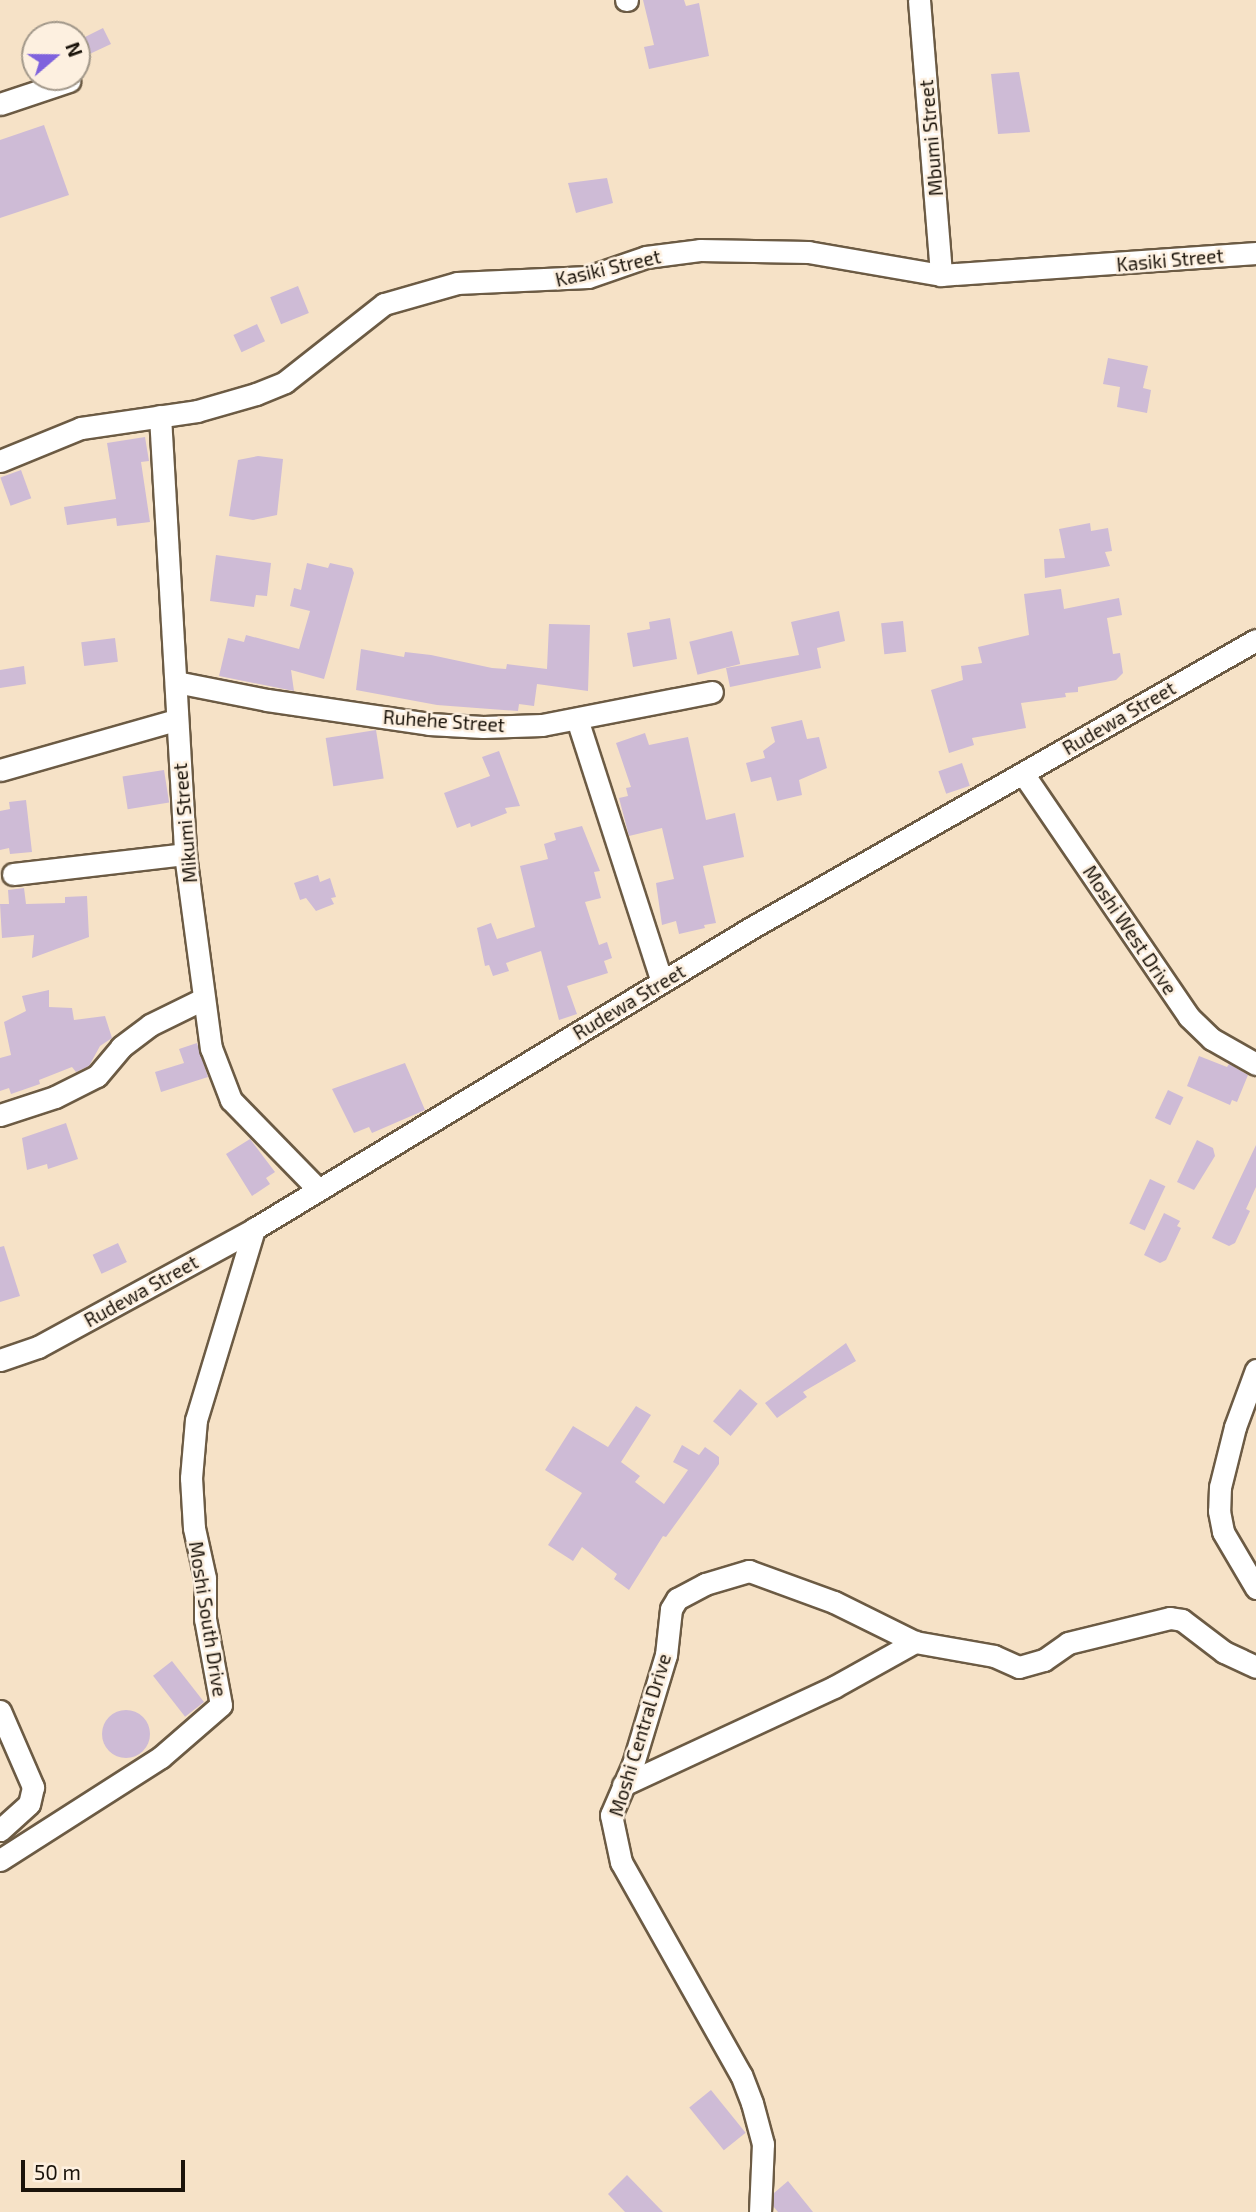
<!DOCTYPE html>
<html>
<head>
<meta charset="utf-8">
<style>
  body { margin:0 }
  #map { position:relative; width:1256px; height:2212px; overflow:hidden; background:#f6e2c7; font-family:"Exo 2",sans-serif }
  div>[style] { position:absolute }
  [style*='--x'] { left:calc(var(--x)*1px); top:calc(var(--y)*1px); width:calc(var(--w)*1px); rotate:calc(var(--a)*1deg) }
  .building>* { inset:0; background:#cebbd6; transform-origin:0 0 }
  .round { border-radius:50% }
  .roads { filter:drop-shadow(2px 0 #6c5b44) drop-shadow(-2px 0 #6c5b44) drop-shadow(0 2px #6c5b44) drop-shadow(0 -2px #6c5b44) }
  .street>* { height:21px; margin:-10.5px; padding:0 10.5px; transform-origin:10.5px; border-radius:10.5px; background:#fff }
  span { translate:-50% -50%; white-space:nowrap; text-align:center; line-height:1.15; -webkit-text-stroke:5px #fdf0e0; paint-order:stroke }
  .street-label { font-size:19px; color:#1a130a }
  .north { position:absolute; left:21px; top:21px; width:70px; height:70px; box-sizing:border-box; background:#fdf0e0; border:2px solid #a2988a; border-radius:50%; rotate:70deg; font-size:19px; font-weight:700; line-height:28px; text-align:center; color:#1a130a }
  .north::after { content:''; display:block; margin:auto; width:24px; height:32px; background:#7f62dd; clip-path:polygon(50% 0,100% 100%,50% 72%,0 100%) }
  .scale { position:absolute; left:21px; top:2160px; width:164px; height:32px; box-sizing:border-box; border:4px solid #1a130a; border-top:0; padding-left:9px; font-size:21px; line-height:24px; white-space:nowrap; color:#1a130a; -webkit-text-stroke:5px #fdf0e0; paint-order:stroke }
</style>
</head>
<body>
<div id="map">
  <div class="building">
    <div style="clip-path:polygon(643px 0,684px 0,686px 6px,699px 3px,709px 56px,649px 69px,644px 47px,654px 45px)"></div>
    <div style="clip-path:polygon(103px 28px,111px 44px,81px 58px,77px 41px)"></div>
    <div style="clip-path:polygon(1019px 72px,1030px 132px,998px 134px,991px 74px)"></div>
    <div style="clip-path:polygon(44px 125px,69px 195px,0 218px,0 140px)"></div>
    <div style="clip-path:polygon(607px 178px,613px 203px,576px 213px,568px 183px)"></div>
    <div style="left:298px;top:286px;width:29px;height:30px;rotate:68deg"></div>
    <div style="left:257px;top:324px;width:19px;height:26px;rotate:65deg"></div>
    <div style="clip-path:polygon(1108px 358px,1148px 366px,1143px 388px,1151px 390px,1147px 413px,1117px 407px,1120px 387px,1103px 384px)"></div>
    <div style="clip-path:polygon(145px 437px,149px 461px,141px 462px,150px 522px,117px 526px,116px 518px,67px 525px,64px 507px,116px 499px,107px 443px)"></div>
    <div style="clip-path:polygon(258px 456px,283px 459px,277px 515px,253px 520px,229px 516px,238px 460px)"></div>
    <div style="left:21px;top:470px;width:30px;height:22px;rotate:70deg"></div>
    <div style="clip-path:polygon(1090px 523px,1091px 531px,1108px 528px,1112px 551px,1105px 552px,1110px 566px,1045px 578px,1044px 559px,1065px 558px,1059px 529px)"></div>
    <div style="clip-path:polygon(216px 555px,271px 563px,267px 596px,256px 595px,254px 607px,210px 601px)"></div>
    <div style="clip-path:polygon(307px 563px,328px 568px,330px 563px,352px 568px,354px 573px,324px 679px,291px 670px,294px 691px,219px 676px,228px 638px,244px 642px,246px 635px,299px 649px,310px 611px,290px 606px,294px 588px,301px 590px)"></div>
    <div style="clip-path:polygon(1061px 589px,1064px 609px,1119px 598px,1122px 615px,1107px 618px,1113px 654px,1120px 653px,1123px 673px,1116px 680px,1078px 687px,1078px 692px,1065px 693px,1066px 697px,1021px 703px,1026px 728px,972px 738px,974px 745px,949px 753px,931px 690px,963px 680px,961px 666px,982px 663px,978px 647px,1029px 635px,1024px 594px)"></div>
    <div style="clip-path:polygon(839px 611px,845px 641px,817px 648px,821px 668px,730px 687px,726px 668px,799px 655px,791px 622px)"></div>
    <div style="clip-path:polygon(670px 618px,677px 659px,633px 667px,627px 633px,650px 629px,649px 622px)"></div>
    <div style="left:903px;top:621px;width:31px;height:22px;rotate:84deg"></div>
    <div style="clip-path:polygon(549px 624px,590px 625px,588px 691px,537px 684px,534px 706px,519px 704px,518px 711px,437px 705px,356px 690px,361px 649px,404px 657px,405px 652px,431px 655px,492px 668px,506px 669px,507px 664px,547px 669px)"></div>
    <div style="left:732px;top:631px;width:34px;height:44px;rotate:76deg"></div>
    <div style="left:115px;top:638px;width:24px;height:34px;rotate:83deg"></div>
    <div style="clip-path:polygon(24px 666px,26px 684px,0 688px,0 670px)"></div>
    <div style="clip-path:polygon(802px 720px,807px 739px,819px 737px,827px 768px,799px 780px,802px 795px,777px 801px,771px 777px,751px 782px,746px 763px,765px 758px,763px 751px,775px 742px,771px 727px)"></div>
    <div style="left:376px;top:730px;width:49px;height:51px;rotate:81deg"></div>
    <div style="clip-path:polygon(645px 733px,649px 745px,688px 737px,706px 820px,735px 813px,744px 857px,703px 866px,716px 923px,704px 925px,705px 928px,679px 934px,676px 921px,662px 925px,656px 883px,674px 879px,662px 828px,629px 836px,619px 798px,628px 796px,626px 788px,631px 787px,616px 743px)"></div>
    <div style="clip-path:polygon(499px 751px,520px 806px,505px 808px,507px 813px,471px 827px,470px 823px,457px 828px,444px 793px,490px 776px,482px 757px)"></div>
    <div style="left:962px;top:763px;width:24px;height:25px;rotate:71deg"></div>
    <div style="left:164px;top:770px;width:33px;height:42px;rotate:81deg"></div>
    <div style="clip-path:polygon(26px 800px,32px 852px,10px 854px,9px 848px,0 850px,0 811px,10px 809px,9px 802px)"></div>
    <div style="clip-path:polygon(582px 826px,600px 871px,594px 872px,601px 898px,585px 902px,599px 945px,607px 942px,612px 958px,604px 961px,608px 973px,567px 986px,577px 1014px,559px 1020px,541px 951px,506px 963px,509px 971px,493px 976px,489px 965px,485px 966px,477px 928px,491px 923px,497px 939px,535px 927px,520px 866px,548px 859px,544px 844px,556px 840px,554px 833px)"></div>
    <div style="clip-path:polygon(318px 875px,320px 882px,330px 878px,336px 897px,331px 898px,334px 904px,316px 911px,306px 898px,300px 900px,294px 883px)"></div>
    <div style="clip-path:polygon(24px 888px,26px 904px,65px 903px,65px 897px,87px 896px,89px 937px,32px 958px,34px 935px,2px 938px,0 904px,9px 904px,8px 890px)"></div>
    <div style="clip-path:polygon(49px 990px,49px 1007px,72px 1008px,74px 1020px,105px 1016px,112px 1038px,100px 1046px,89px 1066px,76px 1072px,72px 1067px,39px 1080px,40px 1084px,11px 1094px,9px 1088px,0 1091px,0 1058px,11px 1055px,4px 1022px,26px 1011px,22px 996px)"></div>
    <div style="clip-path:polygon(197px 1043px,208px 1077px,161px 1092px,155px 1072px,184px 1063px,179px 1049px)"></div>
    <div style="clip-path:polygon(1199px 1056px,1227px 1067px,1229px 1064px,1248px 1075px,1237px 1102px,1232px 1100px,1230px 1105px,1187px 1086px)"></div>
    <div style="clip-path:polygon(405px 1063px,425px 1110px,372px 1133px,369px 1127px,354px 1133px,332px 1089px)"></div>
    <div style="left:1168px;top:1090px;width:17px;height:31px;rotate:25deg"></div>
    <div style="clip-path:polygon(66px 1123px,78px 1159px,48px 1169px,47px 1164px,27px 1170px,22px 1138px)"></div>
    <div style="clip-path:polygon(250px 1139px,275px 1172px,266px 1178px,270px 1184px,252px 1196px,226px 1154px)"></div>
    <div style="clip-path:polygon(1197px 1140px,1213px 1148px,1215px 1156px,1194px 1190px,1177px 1182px)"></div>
    <div style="clip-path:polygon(1256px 1145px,1256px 1187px,1246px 1209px,1250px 1211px,1235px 1243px,1229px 1246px,1212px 1238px)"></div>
    <div style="left:1150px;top:1179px;width:17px;height:49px;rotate:25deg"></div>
    <div style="clip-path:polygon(1164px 1213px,1180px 1221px,1177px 1226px,1181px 1228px,1166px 1260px,1160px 1263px,1144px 1255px)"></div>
    <div style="left:118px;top:1243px;width:21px;height:28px;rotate:65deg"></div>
    <div style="clip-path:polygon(4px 1246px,20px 1296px,0 1302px,0 1247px)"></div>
    <div style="clip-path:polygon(846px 1343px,856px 1361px,803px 1392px,807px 1397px,777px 1418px,765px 1403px)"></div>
    <div style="left:740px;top:1389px;width:23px;height:42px;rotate:40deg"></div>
    <div style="clip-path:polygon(636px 1406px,651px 1415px,621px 1462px,640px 1476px,635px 1482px,664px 1504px,688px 1470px,673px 1462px,682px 1445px,699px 1455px,705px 1447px,719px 1457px,719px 1464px,666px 1537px,663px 1536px,629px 1590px,614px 1579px,617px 1574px,582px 1547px,573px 1561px,548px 1545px,582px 1493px,545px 1470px,573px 1426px,608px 1447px)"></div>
    <div style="left:172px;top:1661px;width:52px;height:24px;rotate:52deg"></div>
    <div class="round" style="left:102px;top:1710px;width:48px;height:48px"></div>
    <div style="left:711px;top:2090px;width:55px;height:28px;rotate:51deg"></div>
    <div style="clip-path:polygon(627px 2175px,663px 2212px,625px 2212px,608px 2194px)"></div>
    <div style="clip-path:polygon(788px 2181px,813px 2212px,778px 2212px,773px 2206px,774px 2193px)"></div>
  </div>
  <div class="roads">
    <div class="street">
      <div style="--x:626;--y:0;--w:1;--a:0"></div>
      <div style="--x:919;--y:0;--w:276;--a:85.4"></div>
      <div style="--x:0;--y:104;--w:73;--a:-18.4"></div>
      <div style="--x:160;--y:416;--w:439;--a:86.7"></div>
      <div style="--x:185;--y:854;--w:196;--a:82.4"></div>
      <div style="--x:211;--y:1048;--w:56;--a:69"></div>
      <div style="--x:231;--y:1100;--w:124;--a:45.7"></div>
      <div style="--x:0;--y:461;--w:87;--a:-22.2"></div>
      <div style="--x:81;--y:428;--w:117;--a:-8.3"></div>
      <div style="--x:197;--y:411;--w:61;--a:-16.1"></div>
      <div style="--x:256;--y:394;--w:31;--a:-22"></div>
      <div style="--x:285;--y:382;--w:126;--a:-38.2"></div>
      <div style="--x:384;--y:304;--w:76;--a:-16"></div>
      <div style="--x:457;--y:283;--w:131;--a:-2.6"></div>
      <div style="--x:588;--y:277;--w:61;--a:-19"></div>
      <div style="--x:646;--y:257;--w:54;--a:-7.4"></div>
      <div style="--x:700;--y:250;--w:108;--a:1.1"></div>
      <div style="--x:808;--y:252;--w:135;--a:9.8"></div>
      <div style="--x:941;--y:275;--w:316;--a:-4"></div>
      <div style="--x:176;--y:682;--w:93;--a:11.2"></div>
      <div style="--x:267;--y:700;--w:164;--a:8.4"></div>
      <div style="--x:429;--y:724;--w:54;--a:3.2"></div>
      <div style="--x:483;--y:727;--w:59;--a:-1.9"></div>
      <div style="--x:542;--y:725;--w:173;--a:-11"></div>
      <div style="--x:577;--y:719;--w:276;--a:72.1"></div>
      <div style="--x:0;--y:770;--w:183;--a:-15.9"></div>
      <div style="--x:1024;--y:775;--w:293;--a:55.7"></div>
      <div style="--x:1189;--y:1017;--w:32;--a:44"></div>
      <div style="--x:1212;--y:1039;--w:51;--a:29.6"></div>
      <div style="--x:13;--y:874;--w:173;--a:-6.6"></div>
      <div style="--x:0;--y:1115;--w:58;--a:-18.1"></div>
      <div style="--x:55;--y:1097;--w:47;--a:-26.6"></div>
      <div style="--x:97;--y:1076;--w:38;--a:-50"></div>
      <div style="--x:121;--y:1047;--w:36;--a:-37"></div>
      <div style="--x:150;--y:1025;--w:59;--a:-26.1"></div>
      <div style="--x:0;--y:1360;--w:40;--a:-18.9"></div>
      <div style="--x:38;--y:1347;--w:246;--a:-28.6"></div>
      <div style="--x:254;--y:1229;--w:581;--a:-31.2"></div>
      <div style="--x:751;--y:928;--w:581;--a:-29.7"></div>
      <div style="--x:1256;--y:1370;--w:61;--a:110.2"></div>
      <div style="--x:1235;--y:1427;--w:62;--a:104"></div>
      <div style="--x:1220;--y:1487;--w:24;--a:92"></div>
      <div style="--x:1219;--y:1511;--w:21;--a:79"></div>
      <div style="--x:1223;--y:1532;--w:65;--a:59.5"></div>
      <div style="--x:0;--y:1711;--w:83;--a:66.5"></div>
      <div style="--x:33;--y:1787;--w:17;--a:103"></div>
      <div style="--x:29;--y:1804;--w:39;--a:138"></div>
      <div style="--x:623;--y:1785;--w:233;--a:-24.9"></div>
      <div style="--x:834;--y:1687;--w:93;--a:-29.1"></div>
      <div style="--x:0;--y:1860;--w:191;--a:-32.6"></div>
      <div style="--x:161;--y:1757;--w:79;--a:-40.9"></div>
      <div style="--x:221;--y:1705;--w:87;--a:-100.5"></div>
      <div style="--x:205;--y:1619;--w:41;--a:-90"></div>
      <div style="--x:205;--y:1578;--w:51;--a:-102.4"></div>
      <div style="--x:194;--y:1528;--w:50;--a:-93.4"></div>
      <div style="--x:191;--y:1478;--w:58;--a:-85.1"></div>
      <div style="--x:196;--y:1420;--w:200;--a:-73.1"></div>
      <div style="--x:760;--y:2212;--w:68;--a:-87.5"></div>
      <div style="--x:763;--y:2144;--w:42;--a:-105"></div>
      <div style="--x:752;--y:2103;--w:30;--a:-111"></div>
      <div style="--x:741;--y:2075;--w:244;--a:-119.4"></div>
      <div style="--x:621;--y:1862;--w:48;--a:-102"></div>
      <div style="--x:611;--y:1815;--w:56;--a:-66.7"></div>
      <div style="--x:633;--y:1764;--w:114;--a:-73.2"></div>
      <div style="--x:666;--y:1655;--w:46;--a:-83.8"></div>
      <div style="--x:671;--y:1609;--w:12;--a:-59"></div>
      <div style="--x:677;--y:1599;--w:32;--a:-28"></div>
      <div style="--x:705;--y:1584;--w:46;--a:-16.5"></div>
      <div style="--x:749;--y:1571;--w:90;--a:20"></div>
      <div style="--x:834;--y:1602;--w:90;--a:26.3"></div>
      <div style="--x:915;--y:1642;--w:80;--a:10"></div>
      <div style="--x:994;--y:1656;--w:27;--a:24"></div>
      <div style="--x:1019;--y:1667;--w:26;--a:-16"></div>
      <div style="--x:1044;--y:1660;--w:29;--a:-35"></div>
      <div style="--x:1068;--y:1643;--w:105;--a:-13.8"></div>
      <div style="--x:1170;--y:1618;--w:12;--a:9"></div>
      <div style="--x:1182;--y:1620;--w:53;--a:37.3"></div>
      <div style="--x:1224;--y:1652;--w:35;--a:25"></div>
    </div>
  </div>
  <div class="street-label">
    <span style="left:931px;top:138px;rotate:-95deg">Mbumi Street</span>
    <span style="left:1170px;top:260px;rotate:-5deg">Kasiki Street</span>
    <span style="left:608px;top:268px;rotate:-13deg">Kasiki Street</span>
    <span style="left:1119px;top:718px;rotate:-30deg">Rudewa Street</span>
    <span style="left:444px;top:721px;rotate:4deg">Ruhehe Street</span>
    <span style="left:185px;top:823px;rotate:-95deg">Mikumi Street</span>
    <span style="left:1130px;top:930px;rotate:56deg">Moshi West Drive</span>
    <span style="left:629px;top:1002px;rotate:-31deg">Rudewa Street</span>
    <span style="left:141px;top:1291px;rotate:-29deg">Rudewa Street</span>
    <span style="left:208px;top:1619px;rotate:81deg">Moshi South Drive</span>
    <span style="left:640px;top:1735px;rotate:-73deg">Moshi Central Drive</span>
  </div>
  <div class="north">N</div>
  <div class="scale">50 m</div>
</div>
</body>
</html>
